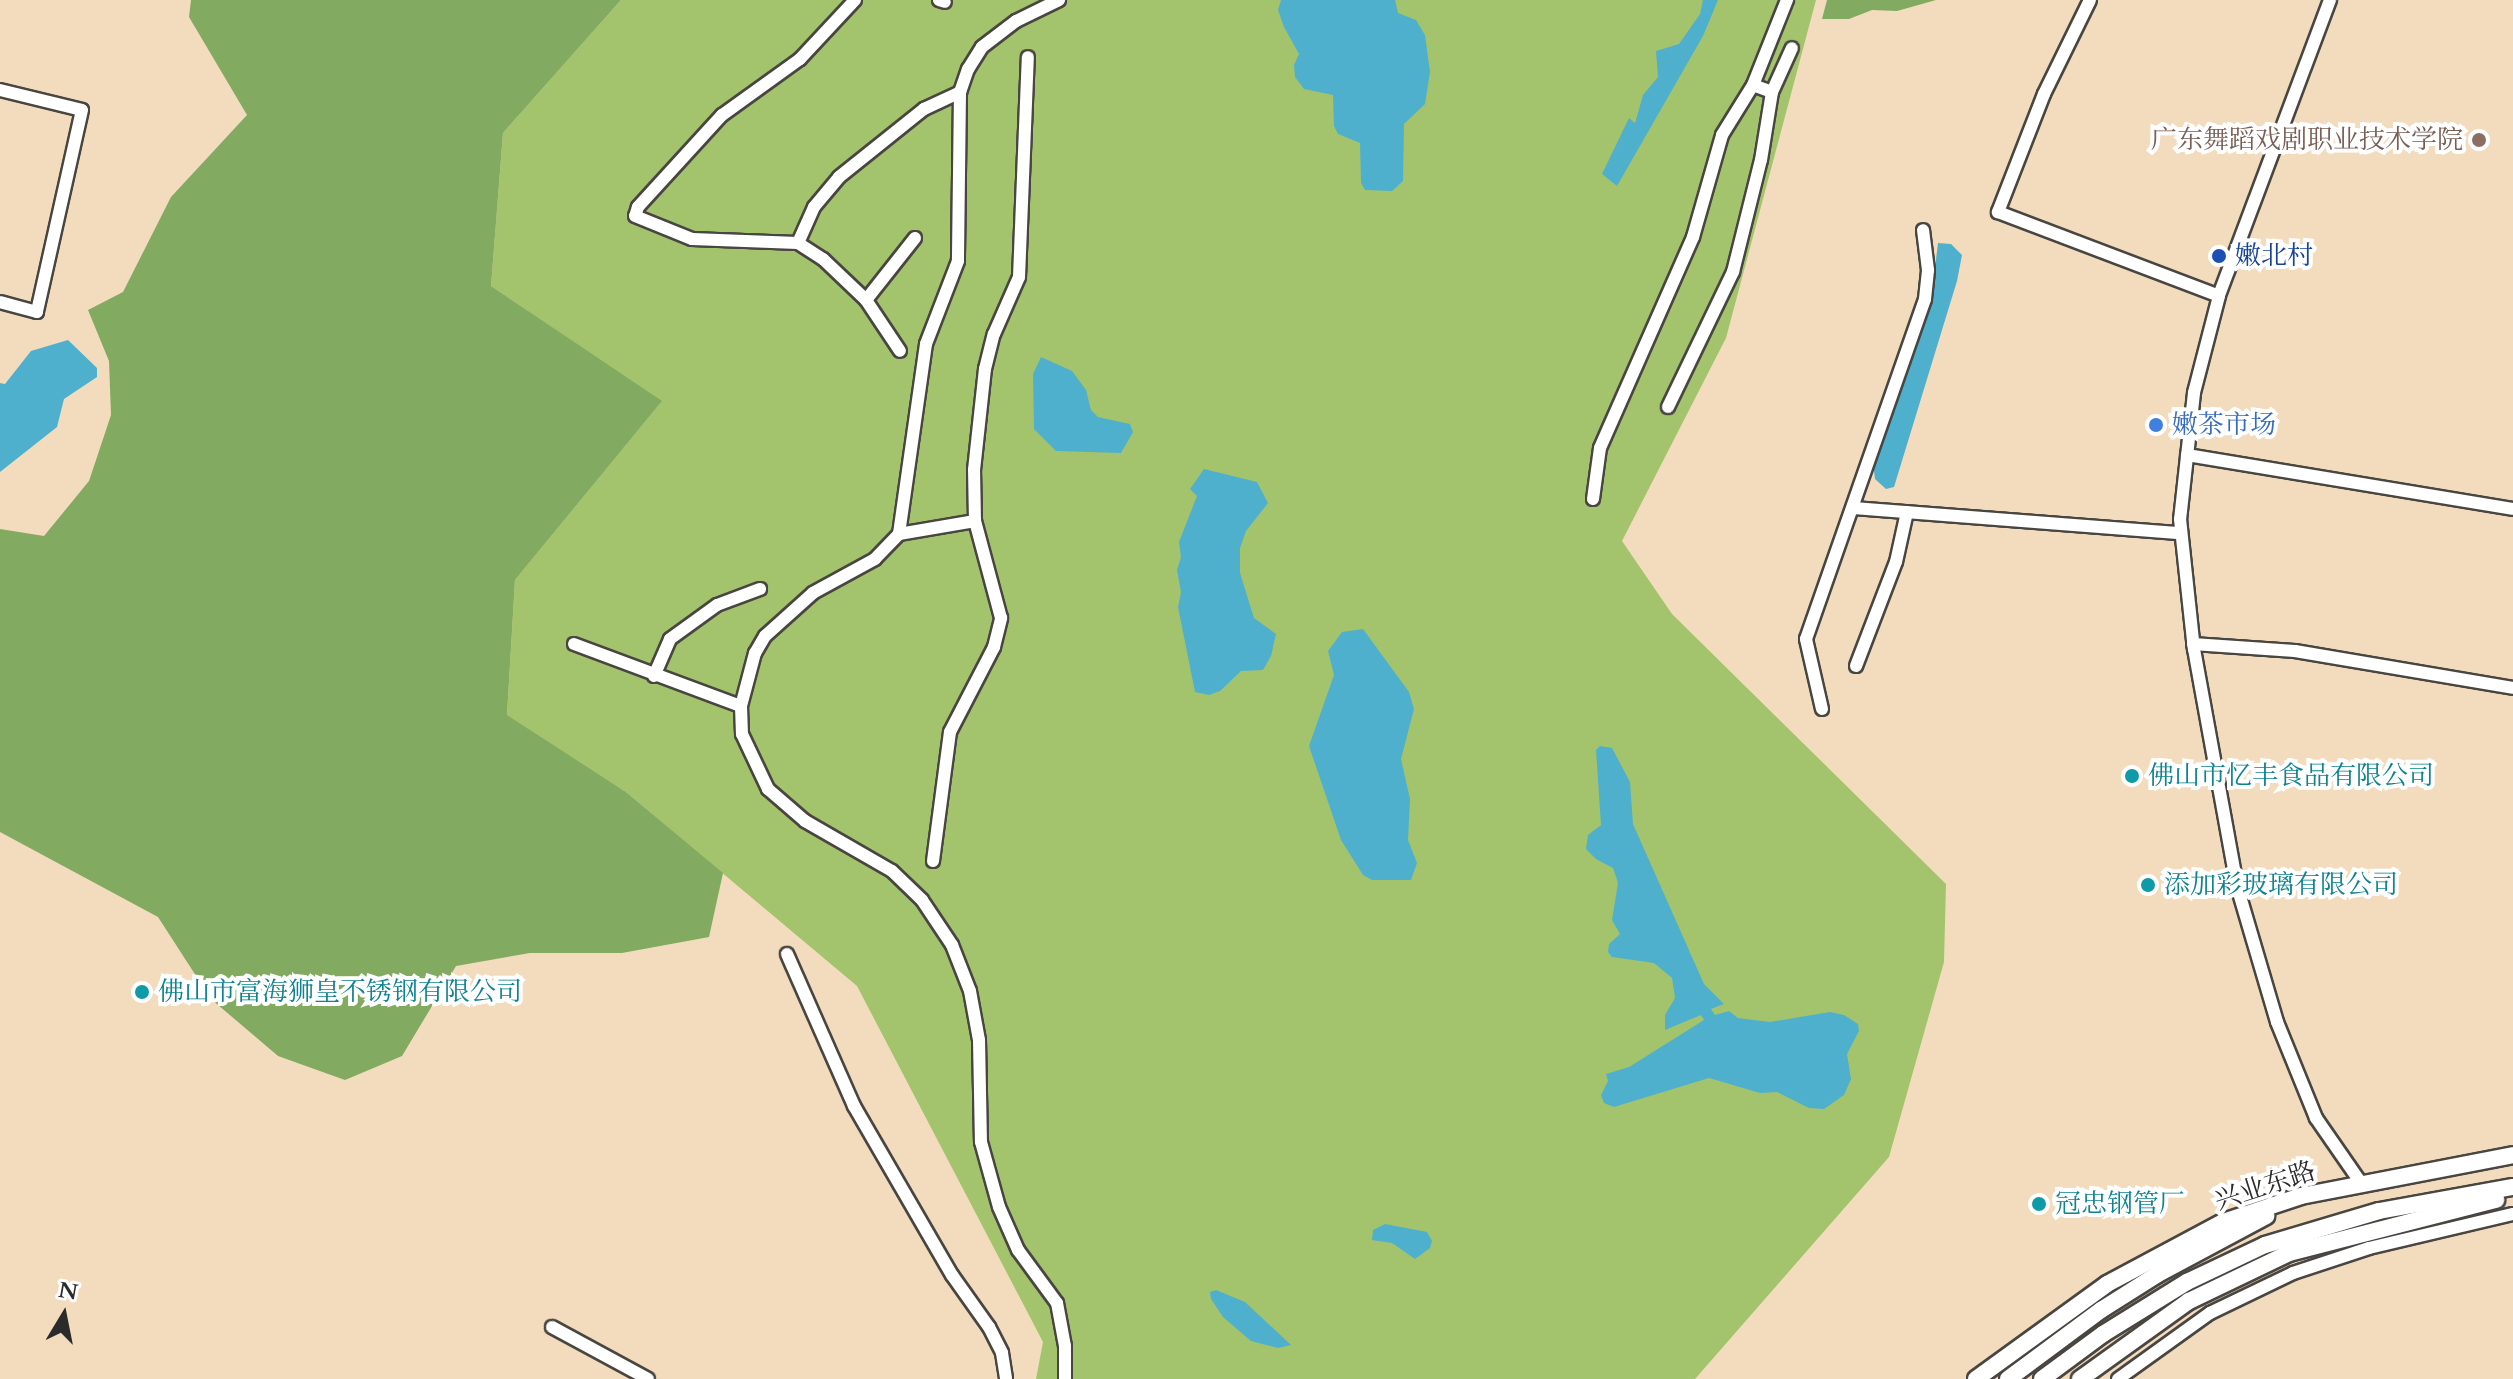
<!DOCTYPE html>
<html>
<head>
<meta charset="utf-8">
<style>
  body { margin:0 }
  #map { position:relative; width:2513px; height:1379px; overflow:hidden; background:#f2dcbd; font-family:Cardo,"Noto Serif SC",serif }
  div>[style] { position:absolute }
  [style*='--x'] { left:calc(var(--x)*1px); top:calc(var(--y)*1px); width:calc(var(--w)*1px); rotate:calc(var(--a)*1deg) }
  .green>* { inset:0; background:#a3c46d }
  .forest>* { inset:0; background:#82aa60 }
  .water>* { inset:0; background:#4eb0cd }
  .roads { filter:drop-shadow(2px 0 #494641) drop-shadow(-2px 0 #494641) drop-shadow(0 2px #494641) drop-shadow(0 -2px #494641) }
  .minor>* { height:12px; margin:-6px; padding:0 6px; transform-origin:6px; border-radius:6px; background:#fff }
  .major>* { height:16px; margin:-8px; padding:0 8px; transform-origin:8px; border-radius:8px; background:#fff }
  .dots>* { width:22px; height:22px; translate:-50% -50%; box-sizing:border-box; border:4px solid #fff; border-radius:50% }
  span { translate:-50% -50%; white-space:nowrap; text-align:center; line-height:1.15; -webkit-text-stroke:8px #fff; paint-order:stroke }
  .education-label { font-size:26px; color:#785e54 }
  .right { translate:-100% -50%; text-align:right }
  .transit-label { font-size:26px; color:#164399 }
  .left { translate:0 -50%; text-align:left }
  .shop-label { font-size:26px; color:#366cbe }
  .culture-label { font-size:26px; color:#0d838f }
  .street-label { font-size:26px; color:#2b2b2b }
  .north { position:absolute; left:24px; top:1275px; width:80px; height:80px; -webkit-text-stroke:6px #fff; paint-order:stroke; rotate:10deg; font-size:22px; font-weight:700; line-height:32px; text-align:center; color:#2b2b2b }
  .north::after { content:''; display:block; margin:auto; width:28px; height:36px; background:#2b2b2b; clip-path:polygon(50% 0,100% 100%,50% 72%,0 100%) }
</style>
</head>
<body>
<div id="map">
  <div class="green">
    <div style="clip-path:polygon(621px 0,1816px 0,1726px 338px,1622px 541px,1672px 614px,1946px 884px,1944px 962px,1889px 1157px,1695px 1379px,1036px 1379px,1043px 1342px,857px 986px,626px 792px,507px 716px,515px 580px,661px 402px,491px 286px,503px 133px)"></div>
  </div>
  <div class="forest">
    <div style="clip-path:polygon(191px 0,621px 0,503px 133px,491px 286px,662px 401px,515px 580px,507px 715px,626px 792px,723px 873px,709px 937px,622px 953px,530px 953px,456px 966px,402px 1056px,345px 1080px,278px 1056px,211px 999px,158px 917px,0 832px,0 529px,44px 536px,89px 481px,111px 415px,109px 361px,88px 310px,123px 292px,171px 197px,247px 115px,189px 17px)"></div>
    <div style="clip-path:polygon(1827px 0,1936px 0,1897px 11px,1872px 10px,1849px 19px,1822px 19px)"></div>
  </div>
  <div class="water">
    <div style="clip-path:polygon(1281px 0,1395px 0,1398px 13px,1416px 20px,1425px 35px,1430px 72px,1425px 104px,1404px 124px,1403px 181px,1392px 191px,1365px 190px,1361px 183px,1360px 143px,1338px 134px,1334px 126px,1333px 95px,1304px 89px,1295px 77px,1294px 65px,1299px 54px,1284px 27px,1278px 10px)"></div>
    <div style="clip-path:polygon(1703px 0,1718px 0,1703px 36px,1617px 186px,1602px 174px,1629px 118px,1635px 123px,1643px 95px,1658px 77px,1656px 51px,1679px 44px,1700px 14px)"></div>
    <div style="clip-path:polygon(1938px 243px,1951px 244px,1962px 255px,1957px 281px,1894px 487px,1886px 489px,1875px 479px,1873px 463px,1932px 293px)"></div>
    <div style="clip-path:polygon(68px 340px,97px 368px,97px 377px,64px 399px,57px 427px,0 472px,0 383px,5px 384px,31px 351px)"></div>
    <div style="clip-path:polygon(1041px 357px,1072px 371px,1086px 390px,1091px 410px,1098px 417px,1130px 424px,1133px 432px,1121px 453px,1056px 451px,1034px 429px,1033px 374px)"></div>
    <div style="clip-path:polygon(1204px 469px,1257px 482px,1268px 503px,1246px 531px,1240px 548px,1240px 573px,1254px 618px,1276px 634px,1271px 656px,1263px 670px,1241px 671px,1220px 691px,1209px 695px,1195px 692px,1178px 607px,1181px 592px,1177px 570px,1181px 557px,1179px 542px,1197px 496px,1190px 489px)"></div>
    <div style="clip-path:polygon(1363px 629px,1409px 692px,1414px 709px,1401px 759px,1410px 799px,1408px 840px,1417px 863px,1411px 880px,1372px 880px,1363px 875px,1341px 840px,1309px 746px,1334px 675px,1328px 651px,1342px 632px)"></div>
    <div style="clip-path:polygon(1600px 746px,1612px 748px,1630px 782px,1633px 824px,1704px 984px,1724px 1004px,1711px 1009px,1715px 1015px,1729px 1011px,1738px 1018px,1770px 1022px,1830px 1012px,1844px 1015px,1858px 1024px,1859px 1031px,1847px 1054px,1851px 1079px,1844px 1095px,1824px 1109px,1809px 1108px,1777px 1092px,1760px 1093px,1709px 1078px,1614px 1107px,1604px 1103px,1601px 1095px,1608px 1081px,1606px 1074px,1629px 1067px,1704px 1020px,1701px 1015px,1665px 1030px,1665px 1015px,1675px 998px,1672px 978px,1654px 963px,1612px 957px,1608px 952px,1609px 944px,1620px 934px,1612px 920px,1618px 883px,1613px 868px,1596px 859px,1586px 849px,1588px 835px,1601px 825px,1596px 750px)"></div>
    <div style="clip-path:polygon(1385px 1224px,1427px 1232px,1432px 1241px,1430px 1248px,1415px 1259px,1392px 1243px,1372px 1240px,1373px 1230px)"></div>
    <div style="clip-path:polygon(1216px 1290px,1245px 1302px,1291px 1345px,1278px 1348px,1251px 1341px,1223px 1317px,1211px 1299px,1210px 1292px)"></div>
  </div>
  <div class="roads">
    <div class="minor">
      <div style="--x:855;--y:0;--w:81;--a:133"></div>
      <div style="--x:800;--y:59;--w:96;--a:144.3"></div>
      <div style="--x:722;--y:115;--w:125;--a:132.4"></div>
      <div style="--x:638;--y:207;--w:9;--a:108"></div>
      <div style="--x:635;--y:216;--w:61;--a:22"></div>
      <div style="--x:692;--y:239;--w:106;--a:2.2"></div>
      <div style="--x:798;--y:243;--w:30;--a:33"></div>
      <div style="--x:823;--y:259;--w:59;--a:43.6"></div>
      <div style="--x:866;--y:300;--w:61;--a:56.3"></div>
      <div style="--x:939;--y:0;--w:6;--a:18"></div>
      <div style="--x:1059;--y:0;--w:48;--a:154"></div>
      <div style="--x:1016;--y:21;--w:43;--a:142.6"></div>
      <div style="--x:982;--y:47;--w:26;--a:122"></div>
      <div style="--x:968;--y:69;--w:24;--a:109"></div>
      <div style="--x:960;--y:92;--w:169;--a:90.7"></div>
      <div style="--x:958;--y:261;--w:89;--a:111.1"></div>
      <div style="--x:926;--y:344;--w:192;--a:98.1"></div>
      <div style="--x:899;--y:534;--w:35;--a:134"></div>
      <div style="--x:875;--y:559;--w:71;--a:151.3"></div>
      <div style="--x:813;--y:593;--w:64;--a:138.1"></div>
      <div style="--x:765;--y:636;--w:20;--a:120"></div>
      <div style="--x:755;--y:653;--w:55;--a:104.8"></div>
      <div style="--x:741;--y:706;--w:28;--a:88"></div>
      <div style="--x:742;--y:734;--w:61;--a:64.7"></div>
      <div style="--x:768;--y:789;--w:49;--a:40.9"></div>
      <div style="--x:805;--y:821;--w:100;--a:29.9"></div>
      <div style="--x:892;--y:871;--w:42;--a:44"></div>
      <div style="--x:922;--y:900;--w:54;--a:56.3"></div>
      <div style="--x:952;--y:945;--w:49;--a:68.6"></div>
      <div style="--x:970;--y:991;--w:50;--a:79.6"></div>
      <div style="--x:979;--y:1040;--w:102;--a:88.9"></div>
      <div style="--x:981;--y:1142;--w:67;--a:74.5"></div>
      <div style="--x:999;--y:1207;--w:47;--a:66.2"></div>
      <div style="--x:1018;--y:1250;--w:66;--a:53.7"></div>
      <div style="--x:1057;--y:1303;--w:44;--a:79.5"></div>
      <div style="--x:1065;--y:1346;--w:33;--a:90"></div>
      <div style="--x:2090;--y:0;--w:105;--a:116.1"></div>
      <div style="--x:2044;--y:94;--w:127;--a:111.3"></div>
      <div style="--x:1998;--y:212;--w:236;--a:20.8"></div>
      <div style="--x:2330;--y:0;--w:316;--a:110.6"></div>
      <div style="--x:2219;--y:296;--w:100;--a:104.5"></div>
      <div style="--x:2194;--y:393;--w:127;--a:96.3"></div>
      <div style="--x:2180;--y:519;--w:131;--a:83.9"></div>
      <div style="--x:2194;--y:649;--w:241;--a:79.7"></div>
      <div style="--x:2237;--y:886;--w:142;--a:73.6"></div>
      <div style="--x:2277;--y:1022;--w:104;--a:67.9"></div>
      <div style="--x:2316;--y:1118;--w:79;--a:55.3"></div>
      <div style="--x:0;--y:90;--w:84;--a:13.7"></div>
      <div style="--x:82;--y:110;--w:207;--a:102.6"></div>
      <div style="--x:37;--y:312;--w:38;--a:-165"></div>
      <div style="--x:1772;--y:92;--w:48;--a:-65.6"></div>
      <div style="--x:798;--y:243;--w:39;--a:-66"></div>
      <div style="--x:814;--y:207;--w:39;--a:-50"></div>
      <div style="--x:839;--y:177;--w:109;--a:-38.7"></div>
      <div style="--x:924;--y:109;--w:40;--a:-25"></div>
      <div style="--x:866;--y:300;--w:79;--a:-51.7"></div>
      <div style="--x:1668;--y:407;--w:150;--a:-64.3"></div>
      <div style="--x:1733;--y:272;--w:115;--a:-76"></div>
      <div style="--x:1761;--y:160;--w:69;--a:-80.8"></div>
      <div style="--x:1772;--y:92;--w:20;--a:-160"></div>
      <div style="--x:2187;--y:455;--w:330;--a:9.4"></div>
      <div style="--x:1593;--y:499;--w:51;--a:-82.2"></div>
      <div style="--x:1600;--y:448;--w:231;--a:-66.2"></div>
      <div style="--x:1693;--y:237;--w:106;--a:-74.1"></div>
      <div style="--x:1722;--y:135;--w:59;--a:-58.2"></div>
      <div style="--x:1753;--y:85;--w:92;--a:-68.2"></div>
      <div style="--x:1853;--y:508;--w:329;--a:4.4"></div>
      <div style="--x:899;--y:534;--w:77;--a:-9.7"></div>
      <div style="--x:574;--y:644;--w:178;--a:20.4"></div>
      <div style="--x:2193;--y:644;--w:102;--a:3.9"></div>
      <div style="--x:2295;--y:651;--w:221;--a:9.6"></div>
      <div style="--x:1856;--y:666;--w:111;--a:-69"></div>
      <div style="--x:1896;--y:562;--w:51;--a:-77.6"></div>
      <div style="--x:654;--y:676;--w:40;--a:-66.6"></div>
      <div style="--x:670;--y:639;--w:58;--a:-35.9"></div>
      <div style="--x:717;--y:605;--w:46;--a:-20.4"></div>
      <div style="--x:1822;--y:709;--w:72;--a:-102.9"></div>
      <div style="--x:1806;--y:639;--w:360;--a:-70.7"></div>
      <div style="--x:1925;--y:299;--w:29;--a:-84"></div>
      <div style="--x:1928;--y:270;--w:40;--a:-97.1"></div>
      <div style="--x:933;--y:861;--w:130;--a:-82.5"></div>
      <div style="--x:950;--y:732;--w:96;--a:-62.6"></div>
      <div style="--x:994;--y:647;--w:30;--a:-76"></div>
      <div style="--x:1001;--y:618;--w:100;--a:-105"></div>
      <div style="--x:975;--y:521;--w:51;--a:-91.1"></div>
      <div style="--x:974;--y:470;--w:102;--a:-83.8"></div>
      <div style="--x:985;--y:369;--w:36;--a:-76"></div>
      <div style="--x:994;--y:334;--w:62;--a:-66.3"></div>
      <div style="--x:1019;--y:277;--w:220;--a:-87.7"></div>
      <div style="--x:787;--y:954;--w:166;--a:66.2"></div>
      <div style="--x:854;--y:1106;--w:195;--a:59.9"></div>
      <div style="--x:952;--y:1275;--w:64;--a:54.6"></div>
      <div style="--x:989;--y:1327;--w:29;--a:63"></div>
      <div style="--x:1002;--y:1353;--w:26;--a:81"></div>
      <div style="--x:552;--y:1327;--w:109;--a:28.4"></div>
      <div style="--x:2118;--y:1379;--w:113;--a:-35.7"></div>
      <div style="--x:2210;--y:1313;--w:92;--a:-25.7"></div>
      <div style="--x:2293;--y:1273;--w:80;--a:-18.2"></div>
      <div style="--x:2369;--y:1248;--w:148;--a:-13.3"></div>
    </div>
    <div class="major">
      <div style="--x:1976;--y:1379;--w:162;--a:-35.9"></div>
      <div style="--x:2107;--y:1284;--w:132;--a:-28.1"></div>
      <div style="--x:2223;--y:1222;--w:82;--a:-18.4"></div>
      <div style="--x:2301;--y:1196;--w:216;--a:-10.9"></div>
      <div style="--x:2008;--y:1379;--w:116;--a:-36.6"></div>
      <div style="--x:2101;--y:1310;--w:67;--a:-32.3"></div>
      <div style="--x:2158;--y:1274;--w:123;--a:-28.2"></div>
      <div style="--x:2042;--y:1379;--w:76;--a:-36.4"></div>
      <div style="--x:2103;--y:1334;--w:99;--a:-31.8"></div>
      <div style="--x:2187;--y:1282;--w:86;--a:-25.4"></div>
      <div style="--x:2265;--y:1245;--w:119;--a:-16.6"></div>
      <div style="--x:2379;--y:1211;--w:136;--a:-10.2"></div>
      <div style="--x:2080;--y:1379;--w:134;--a:-35.6"></div>
      <div style="--x:2189;--y:1301;--w:111;--a:-25.6"></div>
      <div style="--x:2289;--y:1253;--w:214;--a:-14.4"></div>
    </div>
  </div>
  <div class="dots">
    <div style="left:2479px;top:140px;background:#8d6e63"></div>
    <div style="left:2219px;top:256px;background:#1a4fb4"></div>
    <div style="left:2156px;top:425px;background:#3f7fe0"></div>
    <div style="left:2132px;top:776px;background:#0f9aa8"></div>
    <div style="left:2148px;top:885px;background:#0f9aa8"></div>
    <div style="left:142px;top:992px;background:#0f9aa8"></div>
    <div style="left:2039px;top:1204px;background:#0f9aa8"></div>
  </div>
  <div class="education-label">
    <span class="right" style="left:2463px;top:140px">广东舞蹈戏剧职业技术学院</span>
  </div>
  <div class="transit-label">
    <span class="left" style="left:2235px;top:256px">嫩北村</span>
  </div>
  <div class="shop-label">
    <span class="left" style="left:2172px;top:425px">嫩茶市场</span>
  </div>
  <div class="culture-label">
    <span class="left" style="left:2148px;top:776px">佛山市忆丰食品有限公司</span>
    <span class="left" style="left:2164px;top:885px">添加彩玻璃有限公司</span>
    <span class="left" style="left:158px;top:992px">佛山市富海狮皇不锈钢有限公司</span>
    <span class="left" style="left:2055px;top:1204px">冠忠钢管厂</span>
  </div>
  <div class="street-label">
    <span style="left:2265px;top:1186px;rotate:-18deg">兴业东路</span>
  </div>
  <div class="north">N</div>
</div>
</body>
</html>
